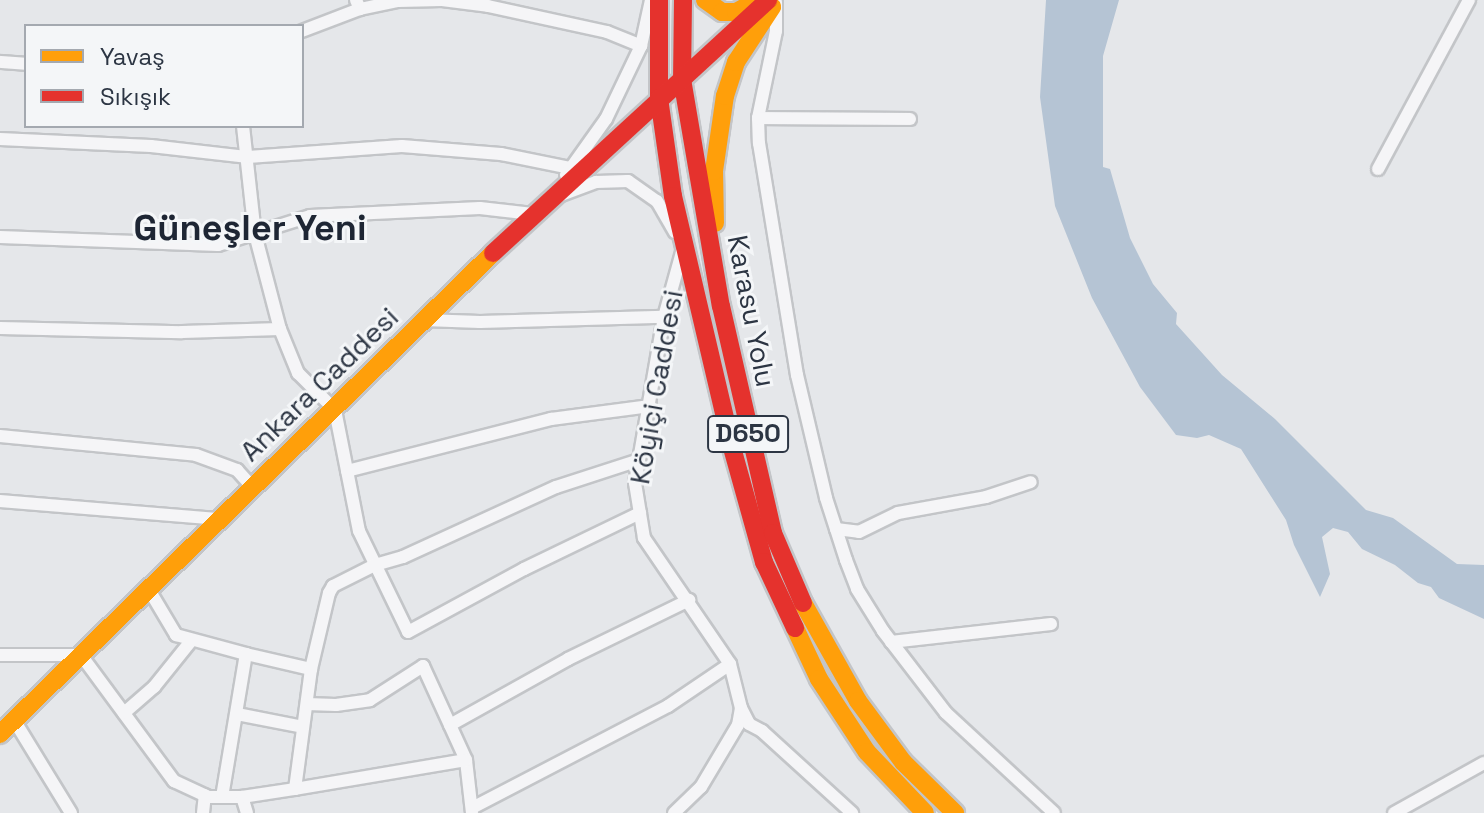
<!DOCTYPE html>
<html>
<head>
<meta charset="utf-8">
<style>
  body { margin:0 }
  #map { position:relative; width:1484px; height:813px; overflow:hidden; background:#e5e7ea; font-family:"Space Grotesk",sans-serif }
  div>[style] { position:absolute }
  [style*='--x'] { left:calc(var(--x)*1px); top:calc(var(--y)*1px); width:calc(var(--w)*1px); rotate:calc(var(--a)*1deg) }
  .water>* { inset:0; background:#b5c4d4 }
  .roads { filter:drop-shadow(2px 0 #c3c5c8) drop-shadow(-2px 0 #c3c5c8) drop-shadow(0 2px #c3c5c8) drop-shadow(0 -2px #c3c5c8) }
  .street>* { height:12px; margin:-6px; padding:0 6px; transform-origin:6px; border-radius:6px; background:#f5f5f7 }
  .slow>* { height:18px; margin:-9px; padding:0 9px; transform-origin:9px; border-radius:9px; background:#ff9f0a }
  .jam>* { height:18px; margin:-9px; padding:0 9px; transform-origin:9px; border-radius:9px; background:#e5322d }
  span { translate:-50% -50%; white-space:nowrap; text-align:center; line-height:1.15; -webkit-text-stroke:6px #f4f6f8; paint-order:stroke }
  .shield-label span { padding:2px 6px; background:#f4f6f8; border:2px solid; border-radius:6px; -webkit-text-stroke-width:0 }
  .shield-label { font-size:26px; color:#2c3543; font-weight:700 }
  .street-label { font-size:28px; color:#2c3543 }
  .district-label { font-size:36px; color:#1e2634; font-weight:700 }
  .legend { position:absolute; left:24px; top:24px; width:280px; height:104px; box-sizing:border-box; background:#f4f6f8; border:2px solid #a4a9b0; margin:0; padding:10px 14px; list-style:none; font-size:24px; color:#2c3543 }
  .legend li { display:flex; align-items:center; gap:16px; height:40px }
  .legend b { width:40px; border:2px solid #a4a9b0 }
</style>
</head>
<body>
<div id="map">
  <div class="water">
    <div style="clip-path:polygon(1046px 0,1119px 0,1103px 56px,1103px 167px,1110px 169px,1130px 238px,1153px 284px,1177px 313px,1176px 324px,1222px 375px,1275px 419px,1366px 510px,1393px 518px,1457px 564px,1484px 565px,1484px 619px,1439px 598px,1431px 587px,1418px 583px,1395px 565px,1362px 549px,1348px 532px,1333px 528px,1322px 537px,1330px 574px,1320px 597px,1294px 545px,1286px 520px,1241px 449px,1209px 435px,1197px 438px,1176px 435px,1140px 387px,1092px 298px,1055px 206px,1040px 97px)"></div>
  </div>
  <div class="roads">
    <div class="street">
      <div style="--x:356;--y:0;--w:10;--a:66"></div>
      <div style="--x:360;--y:9;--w:39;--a:-12"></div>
      <div style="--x:398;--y:1;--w:44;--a:-1.3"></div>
      <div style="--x:442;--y:0;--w:46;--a:7.4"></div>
      <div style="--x:488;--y:6;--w:122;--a:12.3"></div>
      <div style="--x:607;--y:32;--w:37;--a:22"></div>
      <div style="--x:776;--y:2;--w:29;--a:90"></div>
      <div style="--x:776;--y:31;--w:89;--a:101.7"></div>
      <div style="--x:758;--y:118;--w:25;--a:88"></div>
      <div style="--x:759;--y:143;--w:235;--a:80.7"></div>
      <div style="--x:797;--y:375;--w:126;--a:76.7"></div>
      <div style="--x:826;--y:498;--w:65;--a:72.1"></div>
      <div style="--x:846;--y:560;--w:31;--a:69"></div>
      <div style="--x:857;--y:589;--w:49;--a:58.2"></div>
      <div style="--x:883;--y:631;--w:103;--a:52.5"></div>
      <div style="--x:946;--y:713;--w:147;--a:42.8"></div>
      <div style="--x:302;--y:31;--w:62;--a:-20.8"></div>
      <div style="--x:0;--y:62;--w:26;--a:4"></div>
      <div style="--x:758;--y:118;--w:152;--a:0.4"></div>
      <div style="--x:243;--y:126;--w:109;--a:83.7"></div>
      <div style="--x:255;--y:234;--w:98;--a:75.3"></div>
      <div style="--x:280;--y:329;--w:48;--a:67.8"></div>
      <div style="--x:298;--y:373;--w:52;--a:45"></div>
      <div style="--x:335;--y:410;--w:123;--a:78.8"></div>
      <div style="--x:359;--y:531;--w:112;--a:64.1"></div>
      <div style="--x:408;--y:632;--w:132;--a:-28.5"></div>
      <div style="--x:524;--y:569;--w:129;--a:-25.8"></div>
      <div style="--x:0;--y:139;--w:151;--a:2.7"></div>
      <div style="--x:151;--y:146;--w:98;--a:6.5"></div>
      <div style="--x:248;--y:157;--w:154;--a:-4.1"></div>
      <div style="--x:402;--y:146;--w:99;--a:4.6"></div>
      <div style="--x:501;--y:154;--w:70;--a:11.5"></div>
      <div style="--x:1378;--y:169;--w:192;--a:-61.7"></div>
      <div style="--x:566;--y:175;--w:69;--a:-54.5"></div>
      <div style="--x:606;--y:119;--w:81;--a:-64.4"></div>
      <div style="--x:641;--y:46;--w:47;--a:-77.7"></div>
      <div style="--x:556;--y:197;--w:43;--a:-20.6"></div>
      <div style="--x:596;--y:182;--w:32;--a:-2"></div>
      <div style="--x:628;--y:181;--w:35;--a:35"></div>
      <div style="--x:657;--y:201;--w:36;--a:60"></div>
      <div style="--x:0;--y:237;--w:218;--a:2.1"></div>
      <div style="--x:218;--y:245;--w:96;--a:-17.5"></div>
      <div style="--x:310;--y:216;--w:170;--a:-2.7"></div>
      <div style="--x:480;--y:208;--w:53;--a:6.5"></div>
      <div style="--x:424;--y:320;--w:56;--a:2"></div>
      <div style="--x:480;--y:322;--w:184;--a:-1.6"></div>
      <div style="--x:0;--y:328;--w:182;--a:1.3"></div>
      <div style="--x:182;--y:332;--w:98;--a:-1.8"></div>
      <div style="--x:0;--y:436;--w:197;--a:5.5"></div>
      <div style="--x:196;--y:455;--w:44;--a:20.1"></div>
      <div style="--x:237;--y:470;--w:24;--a:48"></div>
      <div style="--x:347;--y:471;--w:211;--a:-14.3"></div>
      <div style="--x:551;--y:419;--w:100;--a:-7.5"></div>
      <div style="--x:0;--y:501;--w:221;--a:4.7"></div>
      <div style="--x:836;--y:529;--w:23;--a:7"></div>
      <div style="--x:859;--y:532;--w:43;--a:-26"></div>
      <div style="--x:898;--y:513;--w:89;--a:-10.3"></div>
      <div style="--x:986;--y:497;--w:47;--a:-18.4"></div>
      <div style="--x:148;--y:588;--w:55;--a:59.2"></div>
      <div style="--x:176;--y:635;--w:73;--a:15.2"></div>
      <div style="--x:891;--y:642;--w:161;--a:-6.4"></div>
      <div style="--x:0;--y:655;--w:81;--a:0"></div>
      <div style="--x:81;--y:655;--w:157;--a:53.6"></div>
      <div style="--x:174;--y:781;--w:38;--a:25"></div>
      <div style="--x:209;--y:797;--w:33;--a:0"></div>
      <div style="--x:307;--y:704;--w:29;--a:2"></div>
      <div style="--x:336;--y:705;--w:34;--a:-8"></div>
      <div style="--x:370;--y:700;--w:63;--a:-32.7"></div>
      <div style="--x:423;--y:666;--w:103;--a:65.4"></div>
      <div style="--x:741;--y:708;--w:18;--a:63"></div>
      <div style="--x:749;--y:724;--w:15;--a:28"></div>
      <div style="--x:762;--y:731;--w:122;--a:42.3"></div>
      <div style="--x:124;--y:713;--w:40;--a:-41"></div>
      <div style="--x:154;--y:687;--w:59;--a:-51.2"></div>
      <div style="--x:237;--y:714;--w:67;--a:11.1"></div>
      <div style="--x:14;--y:720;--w:109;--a:58.5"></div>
      <div style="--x:450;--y:725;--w:135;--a:-29.2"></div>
      <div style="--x:568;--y:659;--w:135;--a:-26"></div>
      <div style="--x:222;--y:797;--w:145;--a:-80.5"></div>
      <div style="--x:246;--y:654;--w:67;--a:13"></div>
      <div style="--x:472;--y:808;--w:221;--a:-27.5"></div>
      <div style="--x:668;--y:706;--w:75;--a:-34.1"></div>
      <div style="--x:203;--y:813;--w:18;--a:-84"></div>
      <div style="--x:247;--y:813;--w:17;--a:-107"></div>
      <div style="--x:242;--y:797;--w:54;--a:-8.6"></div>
      <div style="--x:472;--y:813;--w:53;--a:-96.5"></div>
      <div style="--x:466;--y:760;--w:173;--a:170.4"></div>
      <div style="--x:295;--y:789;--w:121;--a:-82.4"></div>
      <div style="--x:311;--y:669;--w:78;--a:-76.7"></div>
      <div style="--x:329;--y:593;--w:8;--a:-60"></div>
      <div style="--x:333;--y:586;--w:47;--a:-26.6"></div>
      <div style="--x:375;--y:565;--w:29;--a:-16"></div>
      <div style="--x:403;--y:557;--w:168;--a:-24.6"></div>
      <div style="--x:556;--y:487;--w:87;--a:-18"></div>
      <div style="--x:674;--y:813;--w:37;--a:-44"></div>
      <div style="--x:701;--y:787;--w:72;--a:-59.2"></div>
      <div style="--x:738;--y:725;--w:17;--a:-80"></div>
      <div style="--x:741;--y:708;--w:45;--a:-104"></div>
      <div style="--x:730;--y:664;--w:153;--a:-124.3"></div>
      <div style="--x:644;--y:538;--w:56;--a:-99.3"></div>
      <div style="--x:635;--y:483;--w:169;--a:-80.1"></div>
      <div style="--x:664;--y:317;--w:67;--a:-74.5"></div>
      <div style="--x:1394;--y:813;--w:103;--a:-29.1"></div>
    </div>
    <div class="slow">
      <div style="--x:705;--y:0;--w:21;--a:35"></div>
      <div style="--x:722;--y:12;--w:14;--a:0"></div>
      <div style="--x:736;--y:12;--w:25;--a:-29"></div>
      <div style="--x:715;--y:223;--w:52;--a:-91.1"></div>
      <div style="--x:714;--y:171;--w:76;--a:-81.7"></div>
      <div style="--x:725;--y:96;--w:36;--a:-72"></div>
      <div style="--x:736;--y:62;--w:66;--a:-56.8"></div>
      <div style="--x:803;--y:603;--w:112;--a:60.7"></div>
      <div style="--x:858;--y:701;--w:76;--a:53.6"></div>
      <div style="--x:903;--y:762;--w:73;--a:44.4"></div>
      <div style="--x:795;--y:628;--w:56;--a:64.8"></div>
      <div style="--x:819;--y:679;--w:87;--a:56.7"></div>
      <div style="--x:867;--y:752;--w:84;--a:46.4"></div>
      <div style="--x:0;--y:734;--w:689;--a:-44.29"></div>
    </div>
    <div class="jam">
      <div style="--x:659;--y:0;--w:98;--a:90"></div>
      <div style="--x:659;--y:98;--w:99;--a:81.9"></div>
      <div style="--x:673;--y:196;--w:255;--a:76.8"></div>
      <div style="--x:731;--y:444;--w:123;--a:74.4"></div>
      <div style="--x:764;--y:562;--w:73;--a:64.8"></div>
      <div style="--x:683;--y:0;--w:79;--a:90.7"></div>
      <div style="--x:682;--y:79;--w:230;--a:80.3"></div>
      <div style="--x:721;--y:306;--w:233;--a:77.1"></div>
      <div style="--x:773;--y:533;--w:76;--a:66.8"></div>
      <div style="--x:493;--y:253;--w:374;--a:-42.6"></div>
    </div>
  </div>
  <div class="shield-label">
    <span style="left:748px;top:434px">D650</span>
  </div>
  <div class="street-label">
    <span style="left:752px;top:311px;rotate:79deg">Karasu Yolu</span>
    <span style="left:319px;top:384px;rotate:-44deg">Ankara Caddesi</span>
    <span style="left:656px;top:387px;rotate:-80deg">Köyiçi Caddesi</span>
  </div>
  <div class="district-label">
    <span style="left:250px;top:229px">Güneşler Yeni</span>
  </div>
  <ul class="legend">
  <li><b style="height:10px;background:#ff9f0a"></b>Yavaş</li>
  <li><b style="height:10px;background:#e5322d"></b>Sıkışık</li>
  </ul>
</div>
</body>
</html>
